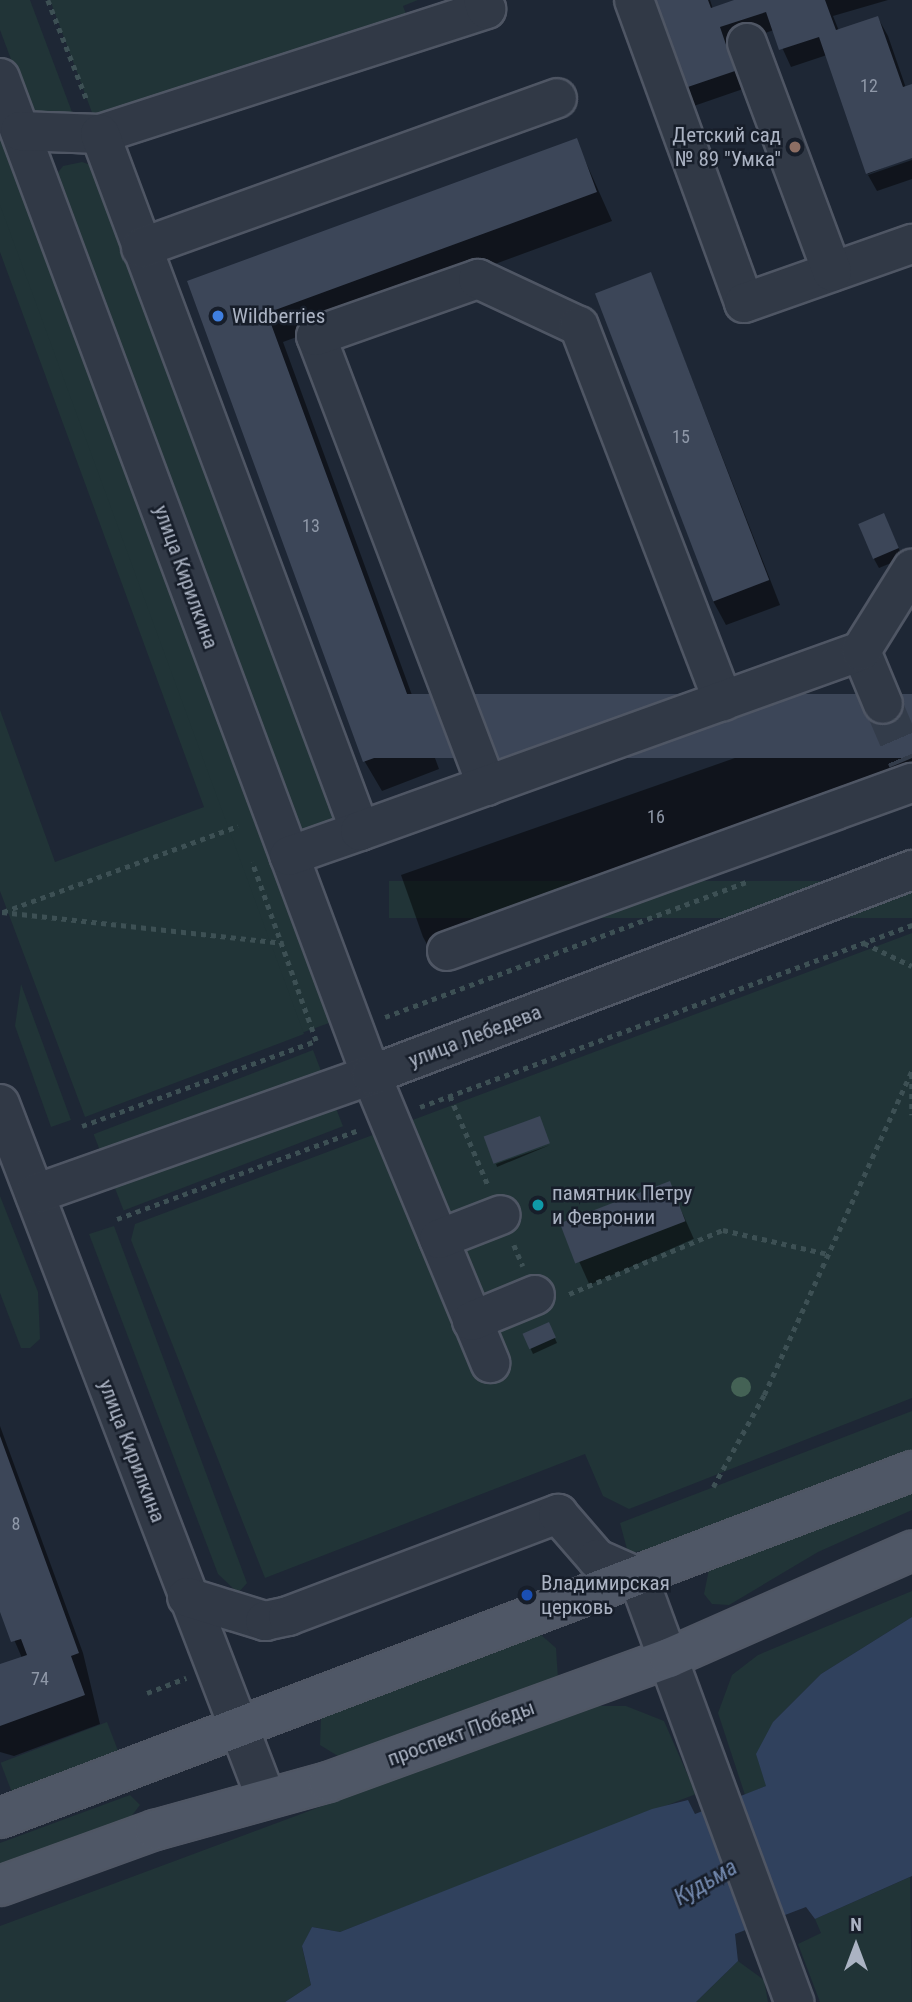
<!DOCTYPE html>
<html>
<head>
<meta charset="utf-8">
<style>
  body { margin:0 }
  #map { position:relative; width:912px; height:2002px; overflow:hidden; background:#1e2735; font-family:"Roboto Condensed",sans-serif }
  div>[style] { position:absolute }
  [style*='--x'] { left:calc(var(--x)*1px); top:calc(var(--y)*1px); width:calc(var(--w)*1px); rotate:calc(var(--a)*1deg) }
  .green>* { inset:0; background:#213437; transform-origin:0 0 }
  .water>* { inset:0; background:#30415d }
  .shadow>* { inset:0; background:#0007; transform-origin:0 0 }
  .building>* { inset:0; background:#3c4658; transform-origin:0 0 }
  .minor-tunnel>* { height:38px; margin-top:-19px; transform-origin:0; background:repeating-linear-gradient(90deg,#333c4a 0 38px,transparent 0 57px) }
  .path>* { height:4.5px; margin-top:-2.25px; transform-origin:0; background:repeating-linear-gradient(90deg,#3d5054 0 5px,transparent 0 10px) }
  .roads { filter:drop-shadow(2px 0 #4f5664) drop-shadow(-2px 0 #4f5664) drop-shadow(0 2px #4f5664) drop-shadow(0 -2px #4f5664) }
  .minor>* { height:38px; margin:-19px; padding:0 19px; transform-origin:19px; border-radius:19px; background:#313946 }
  .major>* { height:38px; margin:-19px; padding:0 19px; transform-origin:19px; border-radius:19px; background:#4f5766 }
  .trees>* { width:20px; height:20px; margin:-10px; border-radius:50%; background:#446255 }
  .dots>* { width:19px; height:19px; translate:-50% -50%; box-sizing:border-box; border:4px solid #171e2a; border-radius:50% }
  span { translate:-50% -50%; white-space:nowrap; text-align:center; line-height:1.15; -webkit-text-stroke:5px #171e2a; paint-order:stroke }
  .number-label { font-size:18px; color:#8f98a8 }
  .number-label span { -webkit-text-stroke-width:0 }
  .poi-label { font-size:21px; color:#abb3c3 }
  .right { translate:-100% -50%; text-align:right }
  .left { translate:0 -50%; text-align:left }
  .street-label { font-size:21px; color:#abb3c3 }
  .water-label { font-size:23px; color:#7288ad; font-style:italic }
  .north { position:absolute; left:821px; top:1911px; width:70px; height:70px; -webkit-text-stroke:5px #171e2a; paint-order:stroke; rotate:0deg; font-size:19px; font-weight:700; line-height:28px; text-align:center; color:#abb3c3 }
  .north::after { content:''; display:block; margin:auto; width:24px; height:32px; background:#abb3c3; clip-path:polygon(50% 0,100% 100%,50% 72%,0 100%) }
</style>
</head>
<body>
<div id="map">
  <div class="green">
    <div style="clip-path:polygon(0 0,30px 0,78px 128px,33px 118px,0 30px)"></div>
    <div style="clip-path:polygon(50px 0,418px 0,403px 6px,408px 19px,100px 134px)"></div>
    <div style="left:0;top:117px;width:964px;height:38px;rotate:70deg"></div>
    <div style="clip-path:polygon(82px 162px,91px 165px,343px 823px,298px 835px,53px 179px,63px 166px)"></div>
    <div style="clip-path:polygon(0 205px,304px 1034px,85px 1117px,0 891px,0 710px,55px 862px,204px 807px,0 252px)"></div>
    <div style="left:912px;top:881px;width:37px;height:523px;rotate:90deg"></div>
    <div style="clip-path:polygon(912px 933px,912px 1398px,629px 1509px,603px 1496px,585px 1454px,265px 1578px,131px 1240px,135px 1224px)"></div>
    <div style="clip-path:polygon(21px 984px,71px 1120px,51px 1127px,15px 1026px)"></div>
    <div style="left:313px;top:1050px;width:25px;height:235px;rotate:69deg"></div>
    <div style="left:334px;top:1103px;width:25px;height:235px;rotate:69deg"></div>
    <div style="clip-path:polygon(0 1196px,38px 1292px,40px 1339px,30px 1348px,21px 1348px,0 1293px)"></div>
    <div style="clip-path:polygon(114px 1226px,247px 1583px,238px 1593px,218px 1574px,89px 1234px)"></div>
    <div style="clip-path:polygon(912px 1411px,912px 1450px,660px 1548px,628px 1553px,620px 1523px)"></div>
    <div style="clip-path:polygon(912px 1492px,912px 1510px,818px 1552px,729px 1605px,712px 1604px,704px 1594px,709px 1569px)"></div>
    <div style="clip-path:polygon(912px 1591px,912px 1617px,821px 1674px,773px 1722px,766px 1786px,745px 1795px,718px 1713px,732px 1675px,758px 1655px)"></div>
    <div style="clip-path:polygon(524px 1634px,540px 1634px,556px 1648px,558px 1679px,341px 1758px,320px 1745px,321px 1716px)"></div>
    <div style="clip-path:polygon(591px 1706px,626px 1706px,664px 1721px,696px 1794px,340px 1932px,312px 1927px,302px 1947px,311px 1985px,285px 2002px,0 2002px,0 1926px)"></div>
    <div style="left:107px;top:1722px;width:34px;height:114px;rotate:69deg"></div>
    <div style="clip-path:polygon(130px 1795px,140px 1805px,130px 1818px,0 1866px,0 1843px)"></div>
    <div style="clip-path:polygon(910px 1877px,912px 2002px,820px 2002px,798px 1944px,821px 1933px,815px 1919px)"></div>
    <div style="clip-path:polygon(738px 1961px,764px 1980px,768px 2002px,696px 2002px)"></div>
  </div>
  <div class="water">
    <div style="clip-path:polygon(912px 1617px,912px 1876px,815px 1919px,806px 1907px,735px 1934px,738px 1961px,696px 2002px,285px 2002px,311px 1985px,302px 1946px,312px 1927px,340px 1932px,652px 1809px,688px 1800px,695px 1814px,766px 1786px,756px 1754px,773px 1722px,821px 1674px)"></div>
  </div>
  <div class="shadow">
    <div style="clip-path:polygon(647px 0,710px 0,713px 9px,740px 0,888px 0,833px 16px,839px 31px,878px 18px,888px 36px,906px 88px,912px 86px,912px 156px,868px 174px,827px 55px,791px 67px,774px 30px,728px 45px,743px 89px,688px 108px)"></div>
    <div style="clip-path:polygon(576px 140px,612px 221px,283px 342px,439px 769px,382px 791px,365px 762px,189px 282px)"></div>
    <div style="clip-path:polygon(912px 160px,912px 179px,877px 191px,868px 175px)"></div>
    <div style="clip-path:polygon(651px 274px,780px 605px,726px 625px,713px 601px)"></div>
    <div style="clip-path:polygon(884px 515px,903px 558px,879px 568px,874px 559px)"></div>
    <div style="clip-path:polygon(912px 696px,912px 793px,439px 966px,423px 937px,401px 875px)"></div>
    <div style="clip-path:polygon(550px 1145px,497px 1167px,496px 1164px)"></div>
    <div style="left:669px;top:1183px;width:61px;height:114px;rotate:66deg"></div>
    <div style="clip-path:polygon(550px 1328px,557px 1343px,533px 1354px,524px 1334px)"></div>
    <div style="clip-path:polygon(0 1426px,83px 1653px,100px 1724px,14px 1756px,0 1752px,0 1666px,22px 1658px,0 1607px)"></div>
  </div>
  <div class="building">
    <div style="clip-path:polygon(645px 0,708px 0,711px 8px,734px 0,825px 0,836px 30px,878px 16px,903px 87px,912px 84px,912px 158px,866px 174px,819px 37px,779px 50px,766px 12px,720px 27px,735px 71px,676px 91px)"></div>
    <div style="clip-path:polygon(577px 138px,597px 192px,267px 313px,424px 740px,363px 762px,187px 281px)"></div>
    <div style="left:651px;top:272px;width:330px;height:60px;rotate:69deg"></div>
    <div style="left:884px;top:513px;width:38px;height:28px;rotate:67deg"></div>
    <div style="left:912px;top:694px;width:64px;height:544px;rotate:90deg"></div>
    <div style="left:540px;top:1116px;width:29px;height:60px;rotate:70deg"></div>
    <div style="left:670px;top:1181px;width:43px;height:118px;rotate:69deg"></div>
    <div style="left:549px;top:1322px;width:17px;height:29px;rotate:66deg"></div>
    <div style="clip-path:polygon(0 1436px,79px 1653px,71px 1656px,85px 1695px,0 1726px,0 1664px,27px 1655px,21px 1639px,11px 1642px,0 1612px)"></div>
  </div>
  <div class="minor-tunnel">
    <div style="--x:883;--y:704;--w:61;--a:66.8"></div>
  </div>
  <div class="path">
    <div style="--x:48;--y:0;--w:107;--a:68.7"></div>
    <div style="--x:2;--y:912;--w:283;--a:6.3"></div>
    <div style="--x:3;--y:912;--w:250;--a:-20.1"></div>
    <div style="--x:864;--y:943;--w:53;--a:25.6"></div>
    <div style="--x:385;--y:1017;--w:386;--a:-20.5"></div>
    <div style="--x:912;--y:1074;--w:41;--a:90"></div>
    <div style="--x:450;--y:1096;--w:97;--a:66.9"></div>
    <div style="--x:420;--y:1107;--w:525;--a:-20.3"></div>
    <div style="--x:82;--y:1126;--w:249;--a:-20"></div>
    <div style="--x:316;--y:1041;--w:190;--a:-109.7"></div>
    <div style="--x:117;--y:1219;--w:255;--a:-20.2"></div>
    <div style="--x:514;--y:1245;--w:23;--a:67"></div>
    <div style="--x:569;--y:1294;--w:167;--a:-22.6"></div>
    <div style="--x:723;--y:1230;--w:108;--a:12.9"></div>
    <div style="--x:713;--y:1487;--w:105;--a:-61"></div>
    <div style="--x:764;--y:1395;--w:357;--a:-65.5"></div>
    <div style="--x:147;--y:1693;--w:42;--a:-21"></div>
  </div>
  <div class="roads">
    <div class="minor">
      <div style="--x:634;--y:0;--w:322;--a:70"></div>
      <div style="--x:744;--y:303;--w:178;--a:-19.4"></div>
      <div style="--x:747;--y:43;--w:244;--a:69.6"></div>
      <div style="--x:0;--y:78;--w:1064;--a:69.59"></div>
      <div style="--x:371;--y:1075;--w:312;--a:67.5"></div>
      <div style="--x:20;--y:131;--w:80;--a:2.1"></div>
      <div style="--x:100;--y:134;--w:406;--a:-17.9"></div>
      <div style="--x:486;--y:9;--w:9;--a:-108"></div>
      <div style="--x:100;--y:134;--w:744;--a:69.54"></div>
      <div style="--x:360;--y:831;--w:75;--a:160.6"></div>
      <div style="--x:141;--y:248;--w:442;--a:-19.8"></div>
      <div style="--x:861;--y:651;--w:57;--a:67.5"></div>
      <div style="--x:487;--y:786;--w:481;--a:-110.8"></div>
      <div style="--x:316;--y:336;--w:172;--a:-19.4"></div>
      <div style="--x:478;--y:279;--w:111;--a:25"></div>
      <div style="--x:579;--y:326;--w:402;--a:69"></div>
      <div style="--x:360;--y:831;--w:532;--a:-19.76"></div>
      <div style="--x:861;--y:651;--w:97;--a:-58.1"></div>
      <div style="--x:447;--y:951;--w:494;--a:-19.9"></div>
      <div style="--x:0;--y:1104;--w:743;--a:69.03"></div>
      <div style="--x:35;--y:1194;--w:356;--a:-19.5"></div>
      <div style="--x:371;--y:1075;--w:579;--a:-20.75"></div>
      <div style="--x:439;--y:1239;--w:66;--a:-21.2"></div>
      <div style="--x:472;--y:1321;--w:68;--a:-22.4"></div>
      <div style="--x:187;--y:1597;--w:82;--a:17.1"></div>
      <div style="--x:265;--y:1621;--w:24;--a:-12"></div>
      <div style="--x:288;--y:1616;--w:289;--a:-20.7"></div>
      <div style="--x:558;--y:1514;--w:60;--a:49.1"></div>
      <div style="--x:597;--y:1559;--w:45;--a:23.7"></div>
      <div style="--x:638;--y:1577;--w:453;--a:69.8"></div>
    </div>
    <div class="major">
      <div style="--x:0;--y:1818;--w:976;--a:-20.83"></div>
      <div style="--x:0;--y:1886;--w:165;--a:-19.9"></div>
      <div style="--x:155;--y:1830;--w:180;--a:-15.5"></div>
      <div style="--x:328;--y:1782;--w:363;--a:-20"></div>
      <div style="--x:669;--y:1658;--w:266;--a:-23.8"></div>
    </div>
  </div>
  <div class="trees">
    <div style="left:741px;top:1387px"></div>
  </div>
  <div class="dots">
    <div style="left:795px;top:147px;background:#8d6e63"></div>
    <div style="left:218px;top:316px;background:#3f7fe0"></div>
    <div style="left:538px;top:1205px;background:#0f9aa8"></div>
    <div style="left:527px;top:1595px;background:#1a4fb4"></div>
  </div>
  <div class="number-label">
    <span style="left:869px;top:86px">12</span>
    <span style="left:681px;top:437px">15</span>
    <span style="left:311px;top:526px">13</span>
    <span style="left:656px;top:817px">16</span>
    <span style="left:16px;top:1524px">8</span>
    <span style="left:40px;top:1679px">74</span>
  </div>
  <div class="poi-label">
    <span class="right" style="left:781px;top:147px">Детский сад<br>№ 89 "Умка"</span>
    <span class="left" style="left:232px;top:316px">Wildberries</span>
    <span class="left" style="left:552px;top:1205px">памятник Петру<br>и Февронии</span>
    <span class="left" style="left:541px;top:1595px">Владимирская<br>церковь</span>
  </div>
  <div class="street-label">
    <span style="left:186px;top:577px;rotate:70deg">улица Кирилкина</span>
    <span style="left:475px;top:1036px;rotate:-21deg">улица Лебедева</span>
    <span style="left:132px;top:1451px;rotate:69deg">улица Кирилкина</span>
    <span style="left:461px;top:1733px;rotate:-20deg">проспект Победы</span>
  </div>
  <div class="water-label">
    <span style="left:706px;top:1883px;rotate:-30deg">Кудьма</span>
  </div>
  <div class="north">N</div>
</div>
</body>
</html>
